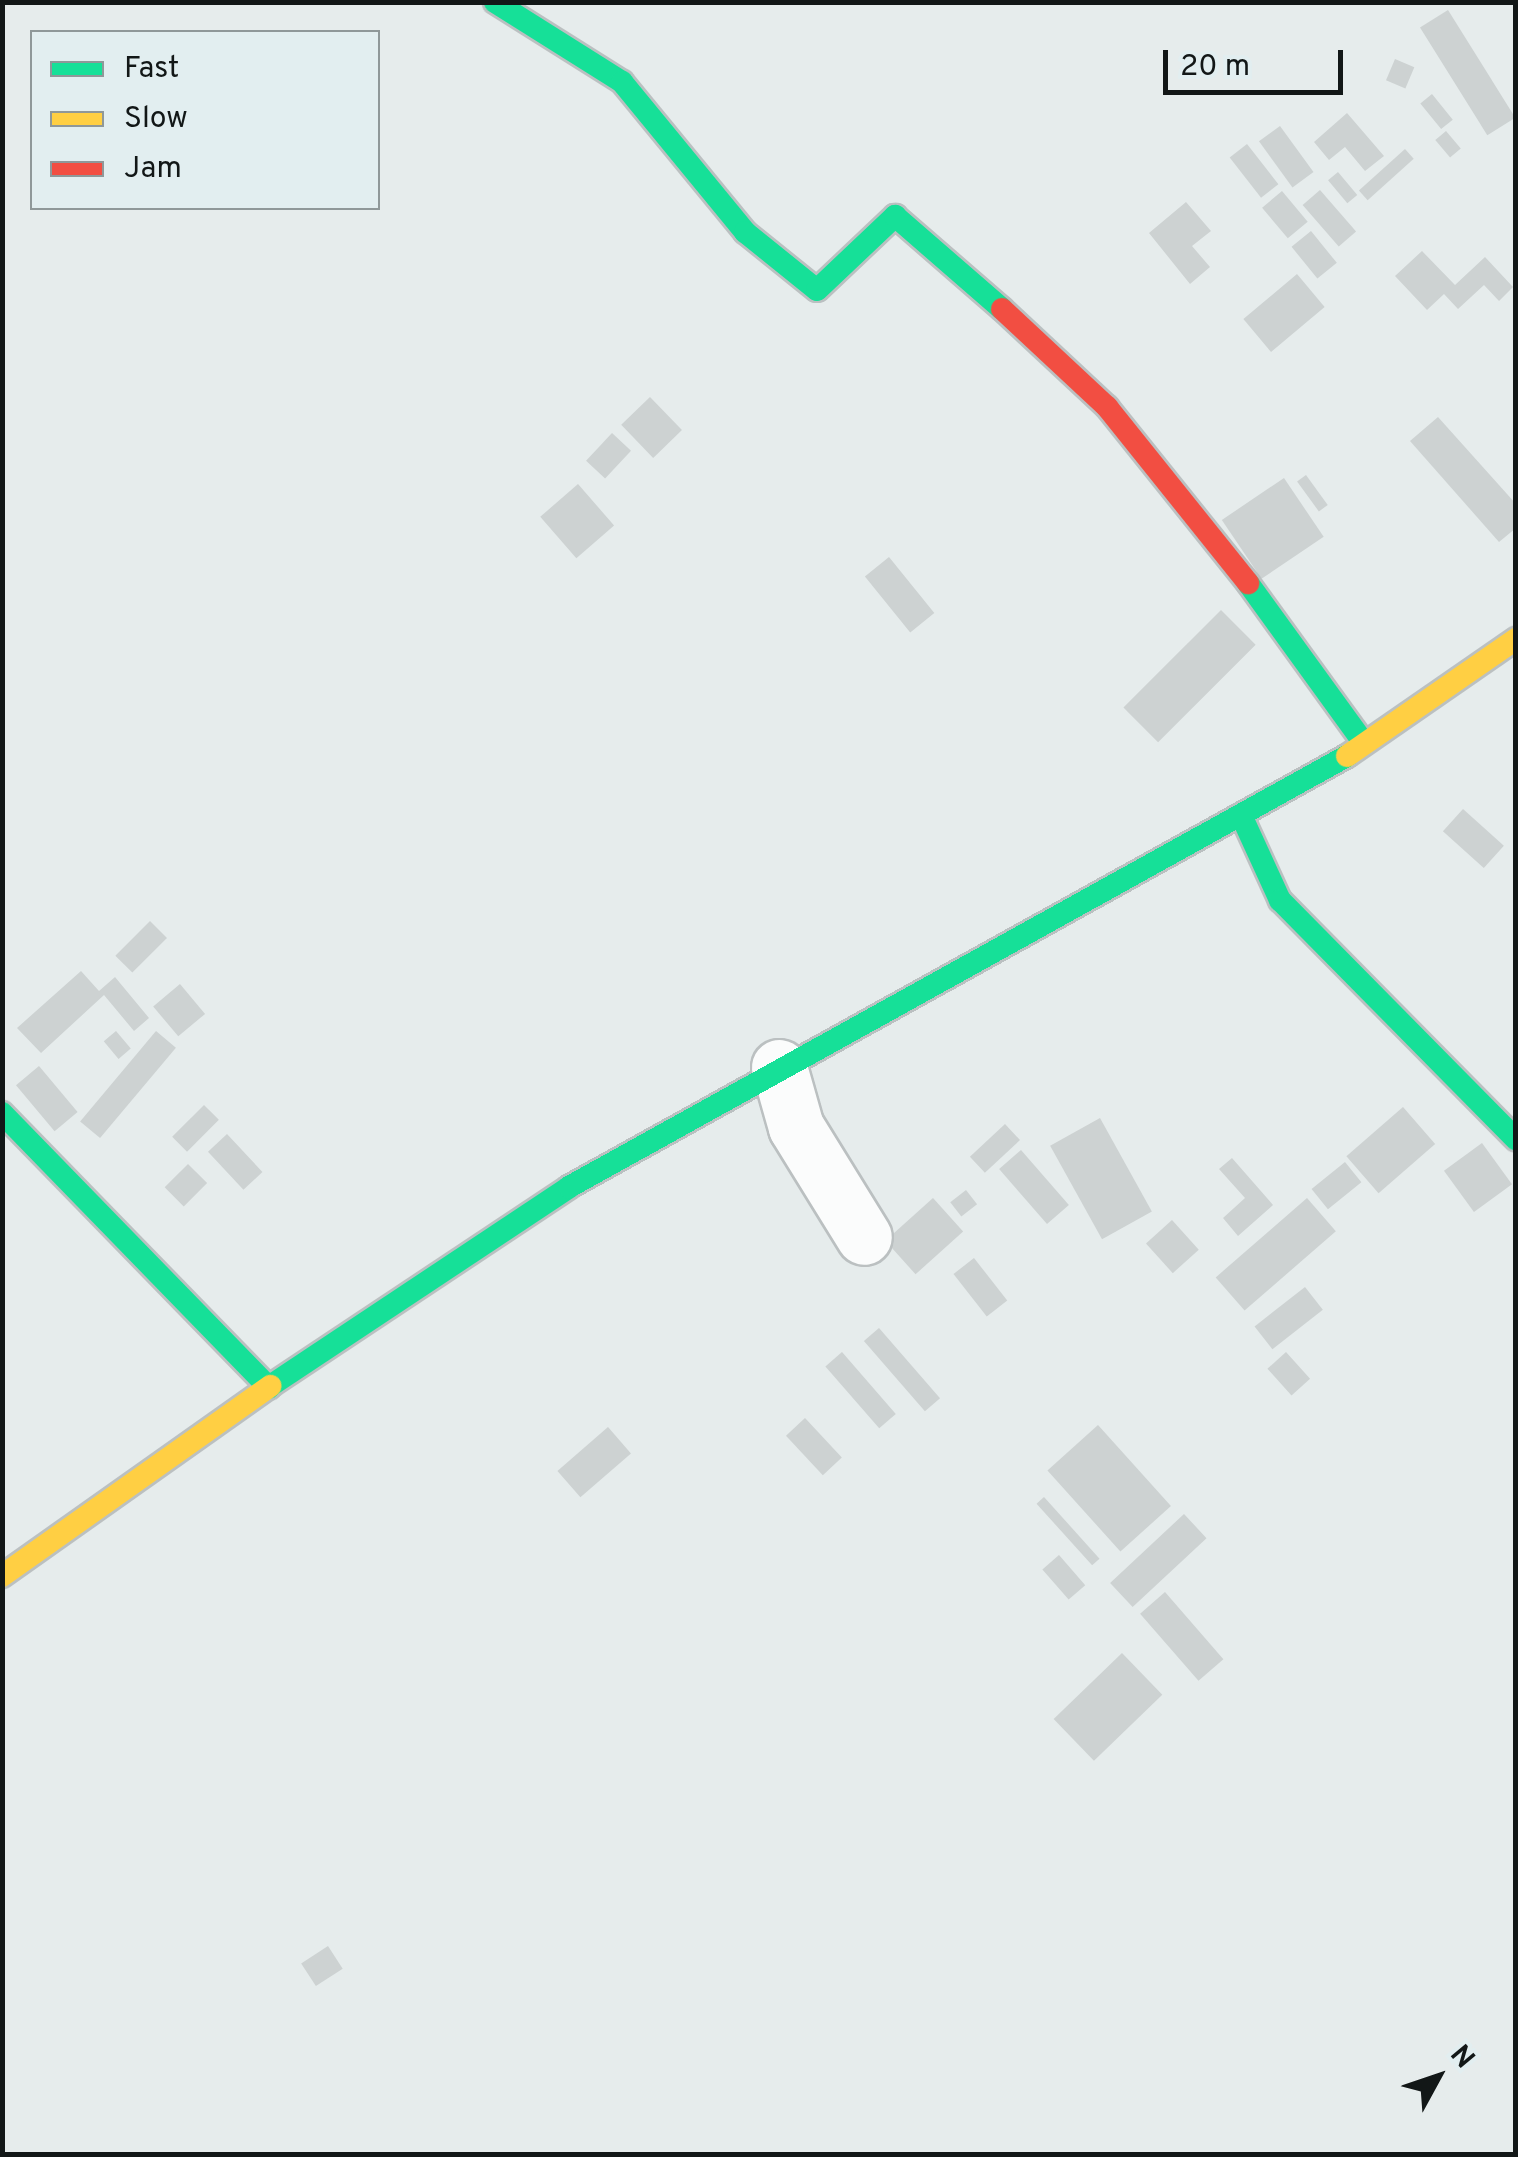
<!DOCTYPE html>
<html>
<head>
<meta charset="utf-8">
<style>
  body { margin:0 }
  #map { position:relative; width:1518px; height:2157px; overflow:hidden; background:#e6ecec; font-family:Overpass,sans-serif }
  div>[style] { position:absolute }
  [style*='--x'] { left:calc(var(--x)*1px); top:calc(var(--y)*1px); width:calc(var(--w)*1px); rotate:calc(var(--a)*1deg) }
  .building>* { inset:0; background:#cdd2d2; transform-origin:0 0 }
  .roads { filter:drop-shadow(2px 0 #bbc0c1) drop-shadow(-2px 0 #bbc0c1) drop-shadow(0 2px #bbc0c1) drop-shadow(0 -2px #bbc0c1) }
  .street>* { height:55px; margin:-27.5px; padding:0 27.5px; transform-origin:27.5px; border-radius:27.5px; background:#fbfcfc }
  .fast>* { height:22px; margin:-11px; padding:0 11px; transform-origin:11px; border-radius:11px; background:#16e098 }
  .slow>* { height:22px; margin:-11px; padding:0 11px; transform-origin:11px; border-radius:11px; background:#ffcf43 }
  .jam>* { height:22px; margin:-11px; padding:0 11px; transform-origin:11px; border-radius:11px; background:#f24e42 }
  span { translate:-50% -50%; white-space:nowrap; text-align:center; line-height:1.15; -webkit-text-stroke:9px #e2eef0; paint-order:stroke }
  .frame { position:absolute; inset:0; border:5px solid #121717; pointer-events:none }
  .legend { position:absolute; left:30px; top:30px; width:350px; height:180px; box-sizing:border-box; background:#e2eef0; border:2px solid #8f9899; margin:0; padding:12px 18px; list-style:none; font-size:30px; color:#121717 }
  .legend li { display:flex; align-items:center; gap:20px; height:50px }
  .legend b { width:50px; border:2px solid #8f9899 }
  .north { position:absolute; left:1388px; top:2027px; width:100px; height:100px; -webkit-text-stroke:8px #e2eef0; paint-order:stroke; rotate:50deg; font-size:28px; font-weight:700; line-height:40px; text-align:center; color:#121717 }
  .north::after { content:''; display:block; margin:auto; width:35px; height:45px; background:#121717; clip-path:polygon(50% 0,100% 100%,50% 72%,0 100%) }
  .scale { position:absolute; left:1163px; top:50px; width:180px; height:45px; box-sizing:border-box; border:5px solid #121717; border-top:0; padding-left:12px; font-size:30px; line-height:35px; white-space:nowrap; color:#121717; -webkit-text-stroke:8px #e2eef0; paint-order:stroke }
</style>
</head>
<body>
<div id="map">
  <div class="building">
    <div style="left:1448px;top:10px;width:127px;height:33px;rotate:58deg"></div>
    <div style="left:1395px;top:59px;width:21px;height:23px;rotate:23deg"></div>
    <div style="left:1432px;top:94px;width:33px;height:15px;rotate:51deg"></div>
    <div style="clip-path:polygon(1347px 113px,1384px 156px,1365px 171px,1345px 147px,1329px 160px,1314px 142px)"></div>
    <div style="left:1280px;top:126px;width:57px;height:26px;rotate:54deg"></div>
    <div style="left:1446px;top:131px;width:23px;height:14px;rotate:50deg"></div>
    <div style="left:1247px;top:144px;width:51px;height:22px;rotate:52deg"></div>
    <div style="left:1405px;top:149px;width:13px;height:62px;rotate:48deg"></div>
    <div style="left:1338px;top:172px;width:30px;height:13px;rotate:50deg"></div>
    <div style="left:1320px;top:190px;width:55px;height:23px;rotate:49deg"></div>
    <div style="left:1282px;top:191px;width:40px;height:26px;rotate:50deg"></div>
    <div style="clip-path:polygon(1186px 202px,1211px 231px,1192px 246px,1210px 267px,1190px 284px,1149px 233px)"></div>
    <div style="left:1311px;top:231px;width:41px;height:25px;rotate:51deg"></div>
    <div style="clip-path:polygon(1422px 251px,1455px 285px,1485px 257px,1513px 287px,1499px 301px,1484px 285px,1458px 309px,1444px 294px,1427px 310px,1395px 276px)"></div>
    <div style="left:1297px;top:274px;width:43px;height:70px;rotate:50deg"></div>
    <div style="left:650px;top:397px;width:46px;height:40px;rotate:46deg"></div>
    <div style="clip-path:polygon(1438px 417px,1516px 504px,1516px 528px,1499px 542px,1410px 441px)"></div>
    <div style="left:612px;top:433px;width:26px;height:38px;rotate:43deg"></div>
    <div style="left:1306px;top:475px;width:37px;height:11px;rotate:54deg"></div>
    <div style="left:1284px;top:478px;width:71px;height:75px;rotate:56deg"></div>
    <div style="left:578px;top:484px;width:55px;height:50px;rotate:49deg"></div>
    <div style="left:889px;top:557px;width:72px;height:31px;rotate:51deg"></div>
    <div style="left:1221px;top:610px;width:49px;height:138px;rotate:45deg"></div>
    <div style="left:1463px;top:809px;width:55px;height:30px;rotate:42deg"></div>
    <div style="left:150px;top:921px;width:24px;height:49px;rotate:45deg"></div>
    <div style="clip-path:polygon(81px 971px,99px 991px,115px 977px,149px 1018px,134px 1031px,104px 995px,41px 1053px,17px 1028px)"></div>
    <div style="left:180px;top:984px;width:39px;height:35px;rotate:50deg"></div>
    <div style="left:116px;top:1031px;width:23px;height:16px;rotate:50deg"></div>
    <div style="left:156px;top:1031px;width:26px;height:118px;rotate:40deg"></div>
    <div style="left:39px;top:1066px;width:60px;height:30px;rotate:50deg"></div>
    <div style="left:204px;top:1105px;width:21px;height:45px;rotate:45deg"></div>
    <div style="left:1403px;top:1107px;width:49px;height:75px;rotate:49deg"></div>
    <div style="left:1100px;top:1118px;width:107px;height:57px;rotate:61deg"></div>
    <div style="left:1005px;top:1124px;width:22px;height:48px;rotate:47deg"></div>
    <div style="left:227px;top:1134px;width:52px;height:26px;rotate:47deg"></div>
    <div style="left:1482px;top:1143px;width:51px;height:47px;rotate:54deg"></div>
    <div style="left:1021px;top:1150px;width:73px;height:29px;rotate:49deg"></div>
    <div style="clip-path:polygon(1232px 1158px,1273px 1205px,1238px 1236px,1223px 1218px,1245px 1198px,1219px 1169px)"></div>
    <div style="left:1345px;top:1162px;width:26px;height:43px;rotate:51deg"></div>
    <div style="left:188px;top:1164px;width:27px;height:33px;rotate:45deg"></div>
    <div style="left:966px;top:1190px;width:18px;height:20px;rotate:52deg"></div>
    <div style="left:933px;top:1198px;width:45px;height:64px;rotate:48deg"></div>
    <div style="left:1307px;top:1198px;width:44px;height:121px;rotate:49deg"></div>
    <div style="left:1172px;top:1220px;width:40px;height:35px;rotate:48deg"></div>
    <div style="left:974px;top:1258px;width:54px;height:26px;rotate:52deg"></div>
    <div style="left:1305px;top:1287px;width:29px;height:64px;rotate:52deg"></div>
    <div style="left:879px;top:1328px;width:93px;height:20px;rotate:49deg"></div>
    <div style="left:842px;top:1352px;width:82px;height:22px;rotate:49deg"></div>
    <div style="left:1286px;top:1352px;width:36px;height:25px;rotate:48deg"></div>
    <div style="left:805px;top:1418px;width:54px;height:26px;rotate:47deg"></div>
    <div style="left:1098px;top:1425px;width:109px;height:68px;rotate:48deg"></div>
    <div style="left:608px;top:1427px;width:35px;height:67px;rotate:49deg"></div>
    <div style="left:1044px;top:1497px;width:83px;height:10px;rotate:48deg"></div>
    <div style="left:1184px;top:1514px;width:33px;height:101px;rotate:47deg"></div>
    <div style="left:1059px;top:1555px;width:40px;height:22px;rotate:49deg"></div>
    <div style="left:1165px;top:1592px;width:89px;height:33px;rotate:49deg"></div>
    <div style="left:1122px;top:1653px;width:58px;height:95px;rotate:46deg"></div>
    <div style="left:328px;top:1946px;width:27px;height:32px;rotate:57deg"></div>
  </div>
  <div class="roads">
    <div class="street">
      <div style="--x:779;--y:1067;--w:62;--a:74.2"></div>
      <div style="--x:796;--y:1127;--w:129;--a:58.3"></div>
    </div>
    <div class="fast">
      <div style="--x:495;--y:2;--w:150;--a:32.2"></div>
      <div style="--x:622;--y:82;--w:194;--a:50.6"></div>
      <div style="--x:745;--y:232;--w:92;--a:38.9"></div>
      <div style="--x:817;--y:290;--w:108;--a:-43.5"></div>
      <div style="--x:895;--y:216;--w:142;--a:41"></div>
      <div style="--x:1248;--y:583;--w:198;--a:54.1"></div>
      <div style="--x:1241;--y:815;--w:94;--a:65.4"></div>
      <div style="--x:1280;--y:900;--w:336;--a:45.4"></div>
      <div style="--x:2;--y:1113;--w:383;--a:45.8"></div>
      <div style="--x:270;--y:1386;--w:359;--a:-33.6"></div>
      <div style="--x:569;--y:1187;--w:889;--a:-28.99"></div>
    </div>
    <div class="slow">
      <div style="--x:1347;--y:756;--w:206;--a:-34.7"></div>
      <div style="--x:2;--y:1576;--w:329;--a:-35.3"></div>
    </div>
    <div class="jam">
      <div style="--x:1002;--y:309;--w:144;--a:43"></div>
      <div style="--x:1107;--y:407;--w:226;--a:51.3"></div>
    </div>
  </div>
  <div class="frame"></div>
  <ul class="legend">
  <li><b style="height:12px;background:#16e098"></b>Fast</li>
  <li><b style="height:12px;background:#ffcf43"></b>Slow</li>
  <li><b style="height:12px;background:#f24e42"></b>Jam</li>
  </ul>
  <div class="north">N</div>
  <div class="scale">20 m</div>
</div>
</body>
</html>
